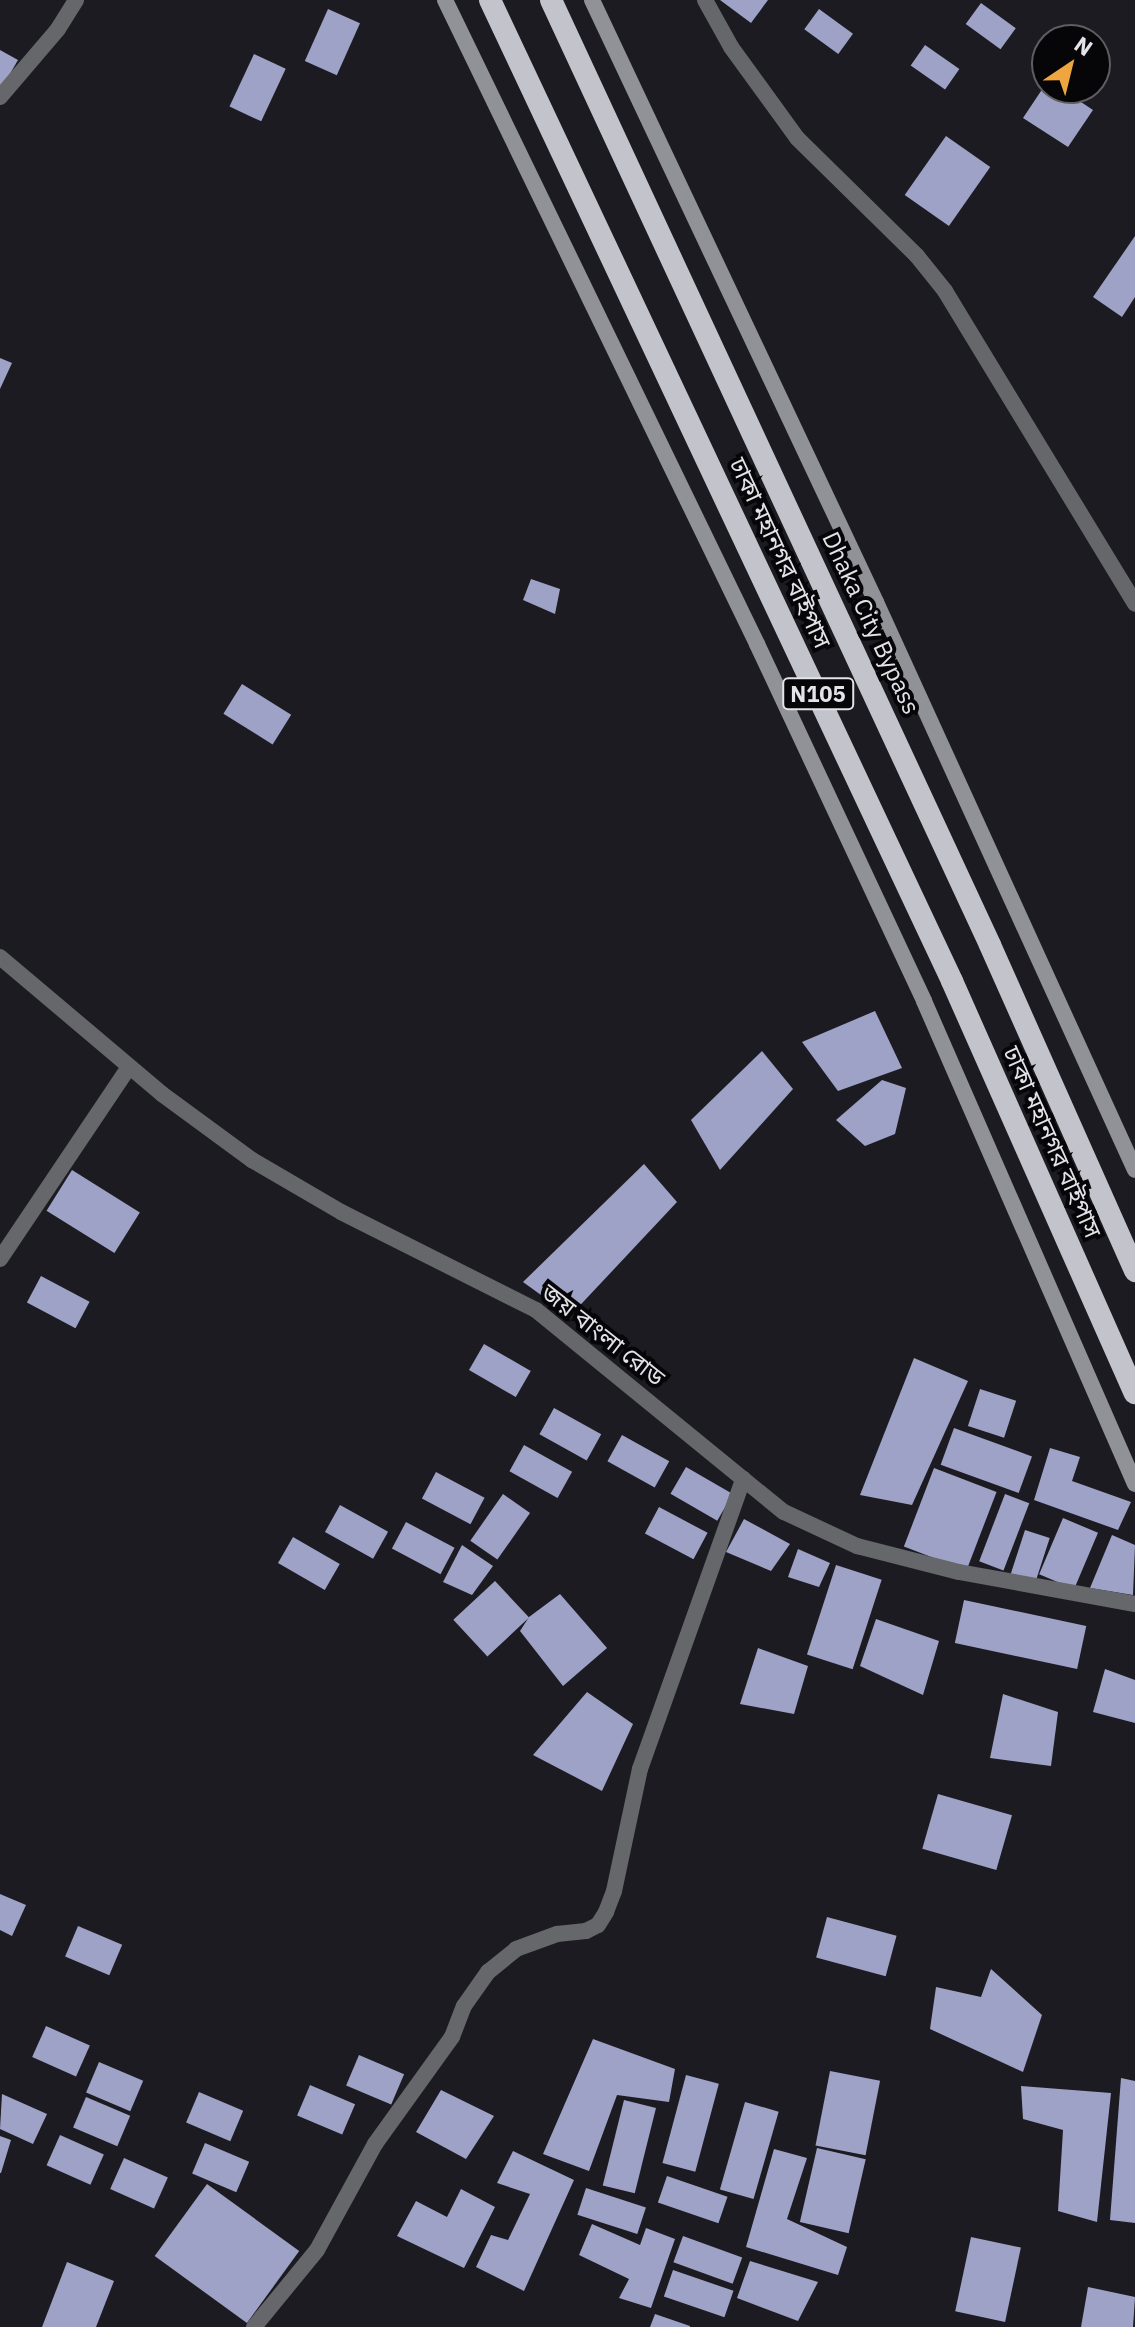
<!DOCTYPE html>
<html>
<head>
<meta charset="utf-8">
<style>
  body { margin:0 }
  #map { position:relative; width:1135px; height:2327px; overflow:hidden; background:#1b1b21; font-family:"IBM Plex Sans","Noto Sans Bengali",sans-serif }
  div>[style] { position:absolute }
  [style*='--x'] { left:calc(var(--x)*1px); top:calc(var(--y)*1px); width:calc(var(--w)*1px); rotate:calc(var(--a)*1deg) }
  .building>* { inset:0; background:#9fa2c7; transform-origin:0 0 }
  .minor>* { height:16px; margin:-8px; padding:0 8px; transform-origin:8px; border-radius:8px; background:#66676a }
  .tertiary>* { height:16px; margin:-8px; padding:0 8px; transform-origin:8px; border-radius:8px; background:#66676a }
  .secondary>* { height:16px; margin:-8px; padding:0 8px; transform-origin:8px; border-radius:8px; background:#919298 }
  .trunk>* { height:22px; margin:-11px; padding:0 11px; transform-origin:11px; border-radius:11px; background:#c2c3cb }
  span { translate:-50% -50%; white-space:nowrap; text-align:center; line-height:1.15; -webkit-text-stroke:8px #060609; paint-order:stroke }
  .shield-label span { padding:2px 6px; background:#060609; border:2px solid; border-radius:6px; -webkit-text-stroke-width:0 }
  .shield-label { font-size:22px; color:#e3e3e8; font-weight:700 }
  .street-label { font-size:24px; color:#e3e3e8 }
  .north { position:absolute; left:1031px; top:24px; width:80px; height:80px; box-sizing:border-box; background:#060609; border:2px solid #5e5e62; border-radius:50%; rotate:35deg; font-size:22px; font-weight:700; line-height:32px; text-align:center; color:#e3e3e8 }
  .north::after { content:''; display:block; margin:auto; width:28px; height:36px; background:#f0a63e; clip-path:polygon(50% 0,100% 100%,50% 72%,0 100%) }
</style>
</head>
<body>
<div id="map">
  <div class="building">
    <div style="clip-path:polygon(720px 0,768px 0,751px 23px)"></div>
    <div style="left:981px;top:3px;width:43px;height:26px;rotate:36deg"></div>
    <div style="left:328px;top:9px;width:35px;height:57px;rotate:24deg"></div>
    <div style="left:819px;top:9px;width:42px;height:25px;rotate:36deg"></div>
    <div style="left:925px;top:45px;width:42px;height:25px;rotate:35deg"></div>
    <div style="clip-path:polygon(0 50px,18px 60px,0 91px)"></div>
    <div style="left:254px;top:54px;width:35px;height:58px;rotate:25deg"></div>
    <div style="clip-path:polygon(1047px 82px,1047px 88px,1060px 88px,1093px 110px,1068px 147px,1023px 118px)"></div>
    <div style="left:946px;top:136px;width:54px;height:72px;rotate:35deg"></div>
    <div style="clip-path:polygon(1135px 236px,1135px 297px,1122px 317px,1093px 297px)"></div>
    <div style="clip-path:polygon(0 358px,12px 363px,0 389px)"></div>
    <div style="clip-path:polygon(531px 579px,560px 589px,555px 614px,523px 600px)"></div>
    <div style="left:242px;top:684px;width:58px;height:35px;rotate:32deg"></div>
    <div style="clip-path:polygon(875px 1011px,902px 1068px,838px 1091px,802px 1042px)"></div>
    <div style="clip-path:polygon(762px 1051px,793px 1089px,720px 1170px,691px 1120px)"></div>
    <div style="clip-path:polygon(882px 1080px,906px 1088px,895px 1134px,865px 1146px,836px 1120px)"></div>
    <div style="clip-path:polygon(644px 1164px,677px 1202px,570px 1316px,523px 1282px)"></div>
    <div style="left:72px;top:1170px;width:80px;height:48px;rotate:32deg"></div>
    <div style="left:41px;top:1276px;width:55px;height:30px;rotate:28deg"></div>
    <div style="left:484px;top:1344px;width:54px;height:30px;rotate:30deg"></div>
    <div style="clip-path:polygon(914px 1358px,968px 1381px,912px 1505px,860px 1495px)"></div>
    <div style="left:980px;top:1389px;width:38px;height:39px;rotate:18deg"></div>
    <div style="left:554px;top:1408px;width:54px;height:30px;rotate:29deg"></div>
    <div style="left:954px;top:1428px;width:83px;height:39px;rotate:20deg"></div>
    <div style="left:622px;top:1435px;width:54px;height:30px;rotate:29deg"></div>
    <div style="left:524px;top:1445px;width:55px;height:30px;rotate:29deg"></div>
    <div style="clip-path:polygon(1050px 1448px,1080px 1457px,1072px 1481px,1131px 1502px,1118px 1530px,1034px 1500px)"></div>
    <div style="left:686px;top:1467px;width:54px;height:31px;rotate:30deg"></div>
    <div style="left:934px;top:1468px;width:67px;height:84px;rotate:21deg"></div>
    <div style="left:436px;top:1472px;width:55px;height:30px;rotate:28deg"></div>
    <div style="left:503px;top:1494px;width:33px;height:57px;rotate:35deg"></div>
    <div style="left:1005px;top:1494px;width:26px;height:72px;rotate:21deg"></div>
    <div style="left:340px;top:1505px;width:55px;height:31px;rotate:29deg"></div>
    <div style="left:659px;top:1507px;width:55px;height:30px;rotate:28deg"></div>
    <div style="left:1063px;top:1518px;width:38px;height:61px;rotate:23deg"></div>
    <div style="clip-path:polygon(744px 1519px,790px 1544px,771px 1571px,726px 1552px)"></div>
    <div style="left:406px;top:1522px;width:55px;height:30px;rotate:28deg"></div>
    <div style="left:1025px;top:1530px;width:26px;height:47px;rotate:18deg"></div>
    <div style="clip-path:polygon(1112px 1535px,1135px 1545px,1133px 1595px,1090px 1588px)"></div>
    <div style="left:293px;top:1537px;width:54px;height:30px;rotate:30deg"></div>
    <div style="clip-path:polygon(462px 1545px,493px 1566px,472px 1595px,443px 1582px)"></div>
    <div style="clip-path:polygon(798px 1549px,830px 1563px,819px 1587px,788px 1577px)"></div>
    <div style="left:836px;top:1565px;width:48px;height:94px;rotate:18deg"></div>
    <div style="left:495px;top:1581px;width:50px;height:57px;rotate:47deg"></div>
    <div style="clip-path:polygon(560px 1594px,607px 1648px,563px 1686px,520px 1631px,529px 1617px)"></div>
    <div style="left:964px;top:1600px;width:125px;height:44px;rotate:12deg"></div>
    <div style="clip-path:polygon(876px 1619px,939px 1641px,923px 1695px,860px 1666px)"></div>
    <div style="clip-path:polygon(758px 1648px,808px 1666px,794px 1714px,740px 1704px)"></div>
    <div style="clip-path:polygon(1105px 1669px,1135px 1680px,1135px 1723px,1093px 1712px)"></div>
    <div style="clip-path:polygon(587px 1692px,633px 1724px,602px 1791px,533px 1755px)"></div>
    <div style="clip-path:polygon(1003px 1694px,1058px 1712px,1051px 1766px,990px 1758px)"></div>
    <div style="left:938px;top:1794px;width:77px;height:57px;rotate:16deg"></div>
    <div style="clip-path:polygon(0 1894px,26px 1905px,12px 1936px,0 1930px)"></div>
    <div style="left:827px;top:1917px;width:72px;height:42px;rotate:15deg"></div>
    <div style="left:78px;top:1926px;width:48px;height:33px;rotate:23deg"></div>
    <div style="clip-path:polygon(991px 1969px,1042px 2015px,1023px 2072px,930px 2029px,936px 1987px,981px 1997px)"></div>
    <div style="left:46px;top:2026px;width:48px;height:34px;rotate:24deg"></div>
    <div style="clip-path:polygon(593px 2039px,675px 2069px,669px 2102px,617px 2095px,589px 2171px,543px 2154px)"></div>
    <div style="left:359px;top:2055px;width:49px;height:33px;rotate:23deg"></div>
    <div style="left:99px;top:2062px;width:48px;height:33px;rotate:23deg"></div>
    <div style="left:830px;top:2071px;width:51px;height:76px;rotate:11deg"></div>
    <div style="left:686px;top:2075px;width:34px;height:91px;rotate:15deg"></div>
    <div style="clip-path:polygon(1121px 2078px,1135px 2081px,1135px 2223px,1110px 2220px)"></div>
    <div style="left:310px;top:2085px;width:49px;height:33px;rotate:23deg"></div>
    <div style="clip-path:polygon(1021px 2086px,1111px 2093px,1097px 2222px,1058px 2211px,1063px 2130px,1023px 2119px)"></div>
    <div style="clip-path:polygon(441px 2090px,494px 2116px,466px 2159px,416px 2132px)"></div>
    <div style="left:199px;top:2092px;width:48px;height:33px;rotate:23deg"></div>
    <div style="clip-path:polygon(2px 2094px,47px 2114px,33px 2144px,0 2129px)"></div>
    <div style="left:86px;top:2097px;width:48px;height:33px;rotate:23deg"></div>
    <div style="left:624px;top:2100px;width:33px;height:88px;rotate:14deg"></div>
    <div style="left:745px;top:2102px;width:35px;height:91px;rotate:16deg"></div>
    <div style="left:60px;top:2135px;width:48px;height:33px;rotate:24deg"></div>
    <div style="clip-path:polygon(0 2136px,11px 2140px,1px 2173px,0 2173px)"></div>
    <div style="left:205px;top:2143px;width:48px;height:33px;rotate:23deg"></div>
    <div style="left:817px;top:2148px;width:50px;height:76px;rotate:13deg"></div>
    <div style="clip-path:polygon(774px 2149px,807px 2158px,787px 2219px,847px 2247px,838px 2275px,746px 2247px)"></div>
    <div style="clip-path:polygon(513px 2151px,574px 2180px,524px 2291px,476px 2267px,491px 2235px,508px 2240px,530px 2194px,497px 2183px)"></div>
    <div style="left:124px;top:2158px;width:48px;height:34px;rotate:24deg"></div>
    <div style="left:667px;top:2176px;width:64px;height:28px;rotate:19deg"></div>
    <div style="left:207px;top:2184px;width:114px;height:89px;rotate:36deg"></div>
    <div style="left:586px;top:2188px;width:63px;height:28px;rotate:18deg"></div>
    <div style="clip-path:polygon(461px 2189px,495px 2207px,464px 2268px,397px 2236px,416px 2201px,447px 2217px)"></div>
    <div style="clip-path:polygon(592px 2224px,640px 2245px,646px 2228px,675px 2239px,651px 2308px,619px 2298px,629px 2279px,579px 2255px)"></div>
    <div style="left:683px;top:2236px;width:63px;height:28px;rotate:20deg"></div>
    <div style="left:971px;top:2237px;width:51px;height:76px;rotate:12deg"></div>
    <div style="clip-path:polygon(750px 2261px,818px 2282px,798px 2321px,737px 2298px)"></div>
    <div style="clip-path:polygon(67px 2262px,114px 2281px,96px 2327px,42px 2327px)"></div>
    <div style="left:673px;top:2270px;width:64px;height:28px;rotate:19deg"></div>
    <div style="clip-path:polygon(1088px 2287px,1135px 2297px,1133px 2327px,1081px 2327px)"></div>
    <div style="clip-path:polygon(655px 2314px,690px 2326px,690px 2327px,650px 2327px)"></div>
  </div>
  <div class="minor">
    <div style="--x:705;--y:0;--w:54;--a:61"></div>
    <div style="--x:731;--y:47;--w:112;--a:54"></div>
    <div style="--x:797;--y:138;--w:168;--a:44.5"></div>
    <div style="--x:917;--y:256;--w:45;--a:51.3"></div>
    <div style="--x:945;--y:291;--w:366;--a:58.7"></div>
    <div style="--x:0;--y:97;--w:89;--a:-49.5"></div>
    <div style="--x:58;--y:29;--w:34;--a:-58"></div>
    <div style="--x:0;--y:1259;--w:231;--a:-56.1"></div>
    <div style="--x:254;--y:2327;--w:99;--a:-50.7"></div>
    <div style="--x:317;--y:2250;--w:121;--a:-61.3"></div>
    <div style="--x:375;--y:2144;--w:132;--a:-54.3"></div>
    <div style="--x:452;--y:2037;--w:33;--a:-69"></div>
    <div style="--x:464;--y:2006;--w:42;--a:-54.8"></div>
    <div style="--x:488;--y:1972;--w:36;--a:-39"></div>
    <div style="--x:516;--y:1949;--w:44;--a:-20.1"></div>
    <div style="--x:557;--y:1934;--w:29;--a:-6"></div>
    <div style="--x:586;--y:1931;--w:13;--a:-27"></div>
    <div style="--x:598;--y:1925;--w:15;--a:-58"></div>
    <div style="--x:606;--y:1912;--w:22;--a:-69"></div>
    <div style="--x:614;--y:1891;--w:125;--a:-78"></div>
    <div style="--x:640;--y:1769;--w:308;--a:-70.4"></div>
  </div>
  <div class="tertiary">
    <div style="--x:0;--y:957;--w:212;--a:40.2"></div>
    <div style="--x:162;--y:1094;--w:112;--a:36.3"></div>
    <div style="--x:252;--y:1160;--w:103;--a:30.3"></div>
    <div style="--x:341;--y:1212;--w:218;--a:26.7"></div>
    <div style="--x:536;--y:1310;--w:320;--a:39.2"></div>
    <div style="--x:784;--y:1512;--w:81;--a:25"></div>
    <div style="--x:857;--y:1546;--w:105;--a:14.3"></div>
    <div style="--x:959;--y:1572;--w:179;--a:10.3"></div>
  </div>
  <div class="secondary">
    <div style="--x:445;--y:0;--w:716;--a:64.15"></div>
    <div style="--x:757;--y:644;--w:394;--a:64.9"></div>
    <div style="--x:924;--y:1001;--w:527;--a:66.4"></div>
    <div style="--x:592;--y:0;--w:666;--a:64.74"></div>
    <div style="--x:876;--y:602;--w:624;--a:65.49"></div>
  </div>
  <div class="trunk">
    <div style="--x:490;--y:0;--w:1084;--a:64.78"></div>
    <div style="--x:952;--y:981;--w:451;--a:66.1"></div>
    <div style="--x:551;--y:0;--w:1042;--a:65.08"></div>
    <div style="--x:990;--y:945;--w:357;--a:66"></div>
  </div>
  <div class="shield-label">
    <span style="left:818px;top:694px">N105</span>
  </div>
  <div class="street-label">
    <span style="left:780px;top:553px;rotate:65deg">ঢাকা মহানগর বাইপাস</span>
    <span style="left:871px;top:623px;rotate:65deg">Dhaka City Bypass</span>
    <span style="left:1052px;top:1142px;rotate:66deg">ঢাকা মহানগর বাইপাস</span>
    <span style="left:603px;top:1335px;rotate:38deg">জয় বাংলা রোড</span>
  </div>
  <div class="north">N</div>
</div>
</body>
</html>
